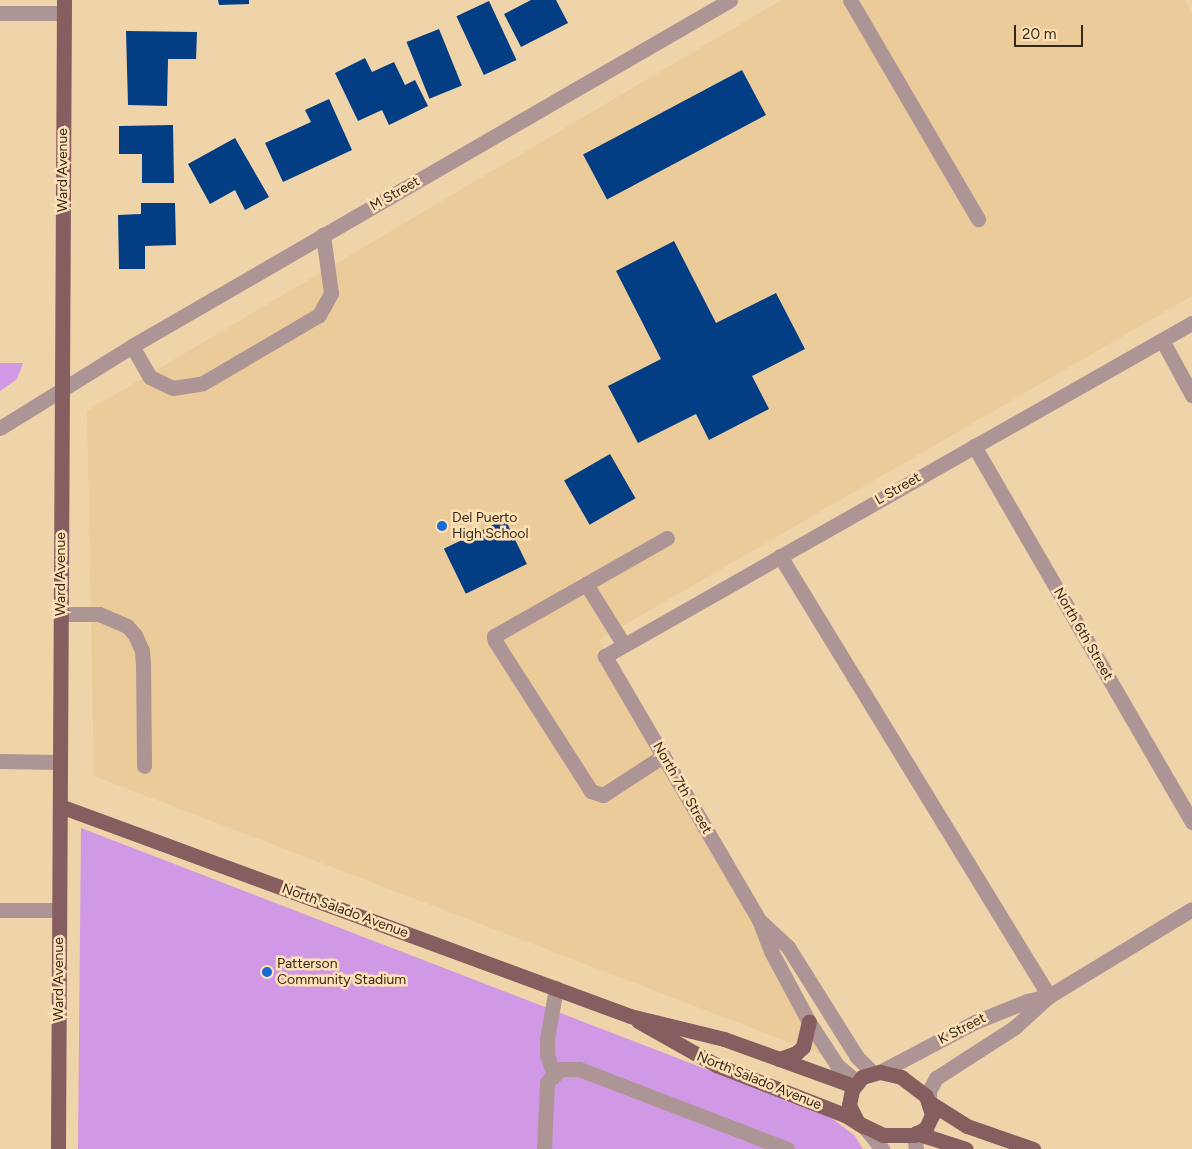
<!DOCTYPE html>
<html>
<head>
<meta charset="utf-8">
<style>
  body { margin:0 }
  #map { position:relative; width:1192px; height:1149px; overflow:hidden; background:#efd3a9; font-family:Figtree,sans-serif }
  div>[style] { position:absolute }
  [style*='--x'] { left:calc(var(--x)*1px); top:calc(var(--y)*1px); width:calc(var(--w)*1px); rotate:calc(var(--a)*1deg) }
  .built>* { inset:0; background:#eccb9a }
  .green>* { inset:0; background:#d198e5 }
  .building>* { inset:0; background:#033d84; transform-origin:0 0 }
  .minor>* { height:15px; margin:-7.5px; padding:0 7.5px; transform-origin:7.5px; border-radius:7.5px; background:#ad9595 }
  .major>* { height:15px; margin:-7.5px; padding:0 7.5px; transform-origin:7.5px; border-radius:7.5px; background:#865e5f }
  .dots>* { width:14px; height:14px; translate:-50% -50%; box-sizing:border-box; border:2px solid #fde0b6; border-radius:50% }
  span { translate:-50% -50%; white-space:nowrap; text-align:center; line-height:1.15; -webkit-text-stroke:5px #fde0b6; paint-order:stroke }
  .street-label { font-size:14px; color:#342918 }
  .poi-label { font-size:14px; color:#342918 }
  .left { translate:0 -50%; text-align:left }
  .scale { position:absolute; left:1014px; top:25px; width:69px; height:22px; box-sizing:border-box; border:2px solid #342918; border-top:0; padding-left:6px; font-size:15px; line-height:18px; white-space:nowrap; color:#342918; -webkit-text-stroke:4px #fde0b6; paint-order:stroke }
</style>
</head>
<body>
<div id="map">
  <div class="built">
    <div style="clip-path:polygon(781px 0,1185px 0,1192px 13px,1192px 296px,599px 640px,825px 1056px,94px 776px,87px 411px)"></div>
  </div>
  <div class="green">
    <div style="clip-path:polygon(0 363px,23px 363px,17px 379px,0 391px)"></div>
    <div style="clip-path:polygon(81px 828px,830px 1117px,855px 1136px,863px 1149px,78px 1149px)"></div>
  </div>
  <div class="building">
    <div style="clip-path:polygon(218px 0,249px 0,249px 4px,219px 5px)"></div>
    <div style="clip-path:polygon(531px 0,556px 0,568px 23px,521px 47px,504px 14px)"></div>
    <div style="left:489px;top:1px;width:65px;height:36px;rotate:65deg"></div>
    <div style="left:439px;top:29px;width:61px;height:35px;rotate:68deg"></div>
    <div style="clip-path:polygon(126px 31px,197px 32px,196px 59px,168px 59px,167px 106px,128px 105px)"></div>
    <div style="clip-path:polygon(365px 58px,372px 72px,394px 62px,405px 85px,415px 80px,428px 106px,389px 125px,382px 110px,358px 121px,335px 73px)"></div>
    <div style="left:742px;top:70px;width:51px;height:180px;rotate:62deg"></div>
    <div style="clip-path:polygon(329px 99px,352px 150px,283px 182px,265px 143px,311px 122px,305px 110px)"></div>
    <div style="clip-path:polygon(173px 125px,174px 183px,142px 183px,142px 154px,119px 154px,119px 126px)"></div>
    <div style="clip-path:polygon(235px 138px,269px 197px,245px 210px,235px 190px,210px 204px,188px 164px)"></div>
    <div style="clip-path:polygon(141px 203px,175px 203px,176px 245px,145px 246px,145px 269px,119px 269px,118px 215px,141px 214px)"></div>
    <div style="clip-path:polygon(674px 241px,716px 323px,776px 293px,805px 349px,752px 376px,769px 409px,709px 440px,696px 414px,638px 443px,608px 386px,661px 359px,616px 271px)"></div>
    <div style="left:610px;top:454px;width:51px;height:53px;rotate:60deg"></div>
    <div style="left:505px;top:519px;width:50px;height:68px;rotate:64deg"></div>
  </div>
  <div class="minor">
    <div style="--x:850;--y:0;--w:254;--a:59.7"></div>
    <div style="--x:0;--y:13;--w:64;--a:0"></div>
    <div style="--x:1162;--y:340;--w:63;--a:61.4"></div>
    <div style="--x:132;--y:346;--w:36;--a:60"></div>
    <div style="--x:150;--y:377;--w:25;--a:26"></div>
    <div style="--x:173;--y:388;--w:30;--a:-9"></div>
    <div style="--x:203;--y:383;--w:134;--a:-30.4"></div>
    <div style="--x:319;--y:315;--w:25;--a:-61"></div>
    <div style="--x:331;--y:293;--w:59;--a:-97.9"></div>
    <div style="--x:0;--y:428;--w:155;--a:-31.8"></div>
    <div style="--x:132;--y:346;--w:691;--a:-30.05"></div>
    <div style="--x:974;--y:446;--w:435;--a:59.9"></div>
    <div style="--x:780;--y:556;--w:516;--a:58.56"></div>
    <div style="--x:586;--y:584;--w:93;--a:-29.6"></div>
    <div style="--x:61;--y:614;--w:38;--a:0"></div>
    <div style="--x:99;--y:614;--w:30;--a:23"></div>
    <div style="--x:127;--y:626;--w:12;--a:48"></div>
    <div style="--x:135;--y:635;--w:17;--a:66"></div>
    <div style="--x:142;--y:651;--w:13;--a:86"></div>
    <div style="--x:143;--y:664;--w:102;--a:89.4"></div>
    <div style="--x:624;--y:645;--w:72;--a:-121.9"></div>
    <div style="--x:586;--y:584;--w:106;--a:150.5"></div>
    <div style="--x:494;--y:636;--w:5;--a:79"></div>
    <div style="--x:495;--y:641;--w:178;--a:57.4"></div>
    <div style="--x:591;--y:791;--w:13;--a:18"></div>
    <div style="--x:603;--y:795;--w:72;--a:-33"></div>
    <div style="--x:0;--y:761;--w:60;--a:1"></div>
    <div style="--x:0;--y:910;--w:59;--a:0"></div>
    <div style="--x:759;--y:920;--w:40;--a:43"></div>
    <div style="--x:788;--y:947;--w:130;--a:57.9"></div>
    <div style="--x:857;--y:1057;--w:23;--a:45"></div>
    <div style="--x:880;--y:1072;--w:107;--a:-27.8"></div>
    <div style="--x:975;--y:1022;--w:56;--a:-22"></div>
    <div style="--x:1027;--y:1001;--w:23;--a:-13"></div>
    <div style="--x:554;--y:1076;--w:22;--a:-108"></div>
    <div style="--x:547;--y:1055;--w:16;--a:-90"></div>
    <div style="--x:547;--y:1039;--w:52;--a:-80"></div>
    <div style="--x:857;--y:1082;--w:26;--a:-140"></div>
    <div style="--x:837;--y:1065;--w:51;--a:-123.1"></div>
    <div style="--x:809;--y:1022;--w:81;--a:-118.2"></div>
    <div style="--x:771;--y:951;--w:33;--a:-111"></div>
    <div style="--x:759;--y:920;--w:306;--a:-120.3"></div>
    <div style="--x:605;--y:656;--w:675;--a:-29.57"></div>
    <div style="--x:929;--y:1100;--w:9;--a:-90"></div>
    <div style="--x:929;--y:1091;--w:15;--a:-62"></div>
    <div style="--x:936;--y:1078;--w:94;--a:-32.8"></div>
    <div style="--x:1015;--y:1027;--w:46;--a:-42.4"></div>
    <div style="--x:1049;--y:996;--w:167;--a:-31.3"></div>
    <div style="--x:866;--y:1129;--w:26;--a:51"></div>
    <div style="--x:914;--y:1135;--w:14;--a:82"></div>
    <div style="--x:544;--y:1149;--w:67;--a:-87.4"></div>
    <div style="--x:547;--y:1082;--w:19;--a:-43"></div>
    <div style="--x:561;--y:1069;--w:18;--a:0"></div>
    <div style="--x:579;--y:1069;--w:223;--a:21"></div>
  </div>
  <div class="major">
    <div style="--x:60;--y:806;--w:607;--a:20.22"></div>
    <div style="--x:630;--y:1016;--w:97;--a:13.7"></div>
    <div style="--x:724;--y:1039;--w:138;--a:19.9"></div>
    <div style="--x:638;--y:1021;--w:90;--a:29.4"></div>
    <div style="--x:716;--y:1065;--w:138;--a:21.2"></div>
    <div style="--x:845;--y:1115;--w:22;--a:32"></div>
    <div style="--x:779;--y:1059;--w:18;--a:-19"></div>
    <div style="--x:796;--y:1053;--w:9;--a:-41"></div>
    <div style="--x:803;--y:1047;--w:26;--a:-77"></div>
    <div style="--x:880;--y:1072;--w:22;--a:13"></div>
    <div style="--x:901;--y:1077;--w:31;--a:37"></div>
    <div style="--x:926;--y:1096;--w:20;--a:72"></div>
    <div style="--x:932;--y:1115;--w:14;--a:115"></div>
    <div style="--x:926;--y:1128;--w:14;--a:150"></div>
    <div style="--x:914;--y:1135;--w:31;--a:180"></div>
    <div style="--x:883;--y:1135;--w:28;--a:-154"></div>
    <div style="--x:858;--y:1123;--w:20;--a:-117"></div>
    <div style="--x:849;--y:1105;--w:15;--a:-79"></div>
    <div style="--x:852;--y:1090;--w:16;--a:-52"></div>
    <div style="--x:862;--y:1077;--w:19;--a:-16"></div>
    <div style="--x:929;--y:1102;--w:45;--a:32.3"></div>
    <div style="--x:967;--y:1126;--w:70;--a:19.2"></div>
    <div style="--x:916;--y:1133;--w:52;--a:17.7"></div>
    <div style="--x:58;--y:1149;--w:1149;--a:-89.7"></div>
  </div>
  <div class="dots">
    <div style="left:442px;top:526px;background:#176bd5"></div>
    <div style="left:267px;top:972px;background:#176bd5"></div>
  </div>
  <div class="street-label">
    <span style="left:63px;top:170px;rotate:-90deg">Ward Avenue</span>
    <span style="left:395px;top:194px;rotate:-30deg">M Street</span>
    <span style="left:898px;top:489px;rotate:-30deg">L Street</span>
    <span style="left:61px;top:574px;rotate:-90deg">Ward Avenue</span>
    <span style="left:1083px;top:634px;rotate:60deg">North 6th Street</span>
    <span style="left:682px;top:788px;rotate:60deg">North 7th Street</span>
    <span style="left:345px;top:911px;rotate:20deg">North Salado Avenue</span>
    <span style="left:59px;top:979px;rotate:-90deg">Ward Avenue</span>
    <span style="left:962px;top:1029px;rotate:-27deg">K Street</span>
    <span style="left:759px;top:1081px;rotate:22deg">North Salado Avenue</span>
  </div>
  <div class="poi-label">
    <span class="left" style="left:452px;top:526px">Del Puerto<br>High School</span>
    <span class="left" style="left:277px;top:972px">Patterson<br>Community Stadium</span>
  </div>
  <div class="scale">20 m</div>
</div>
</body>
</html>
